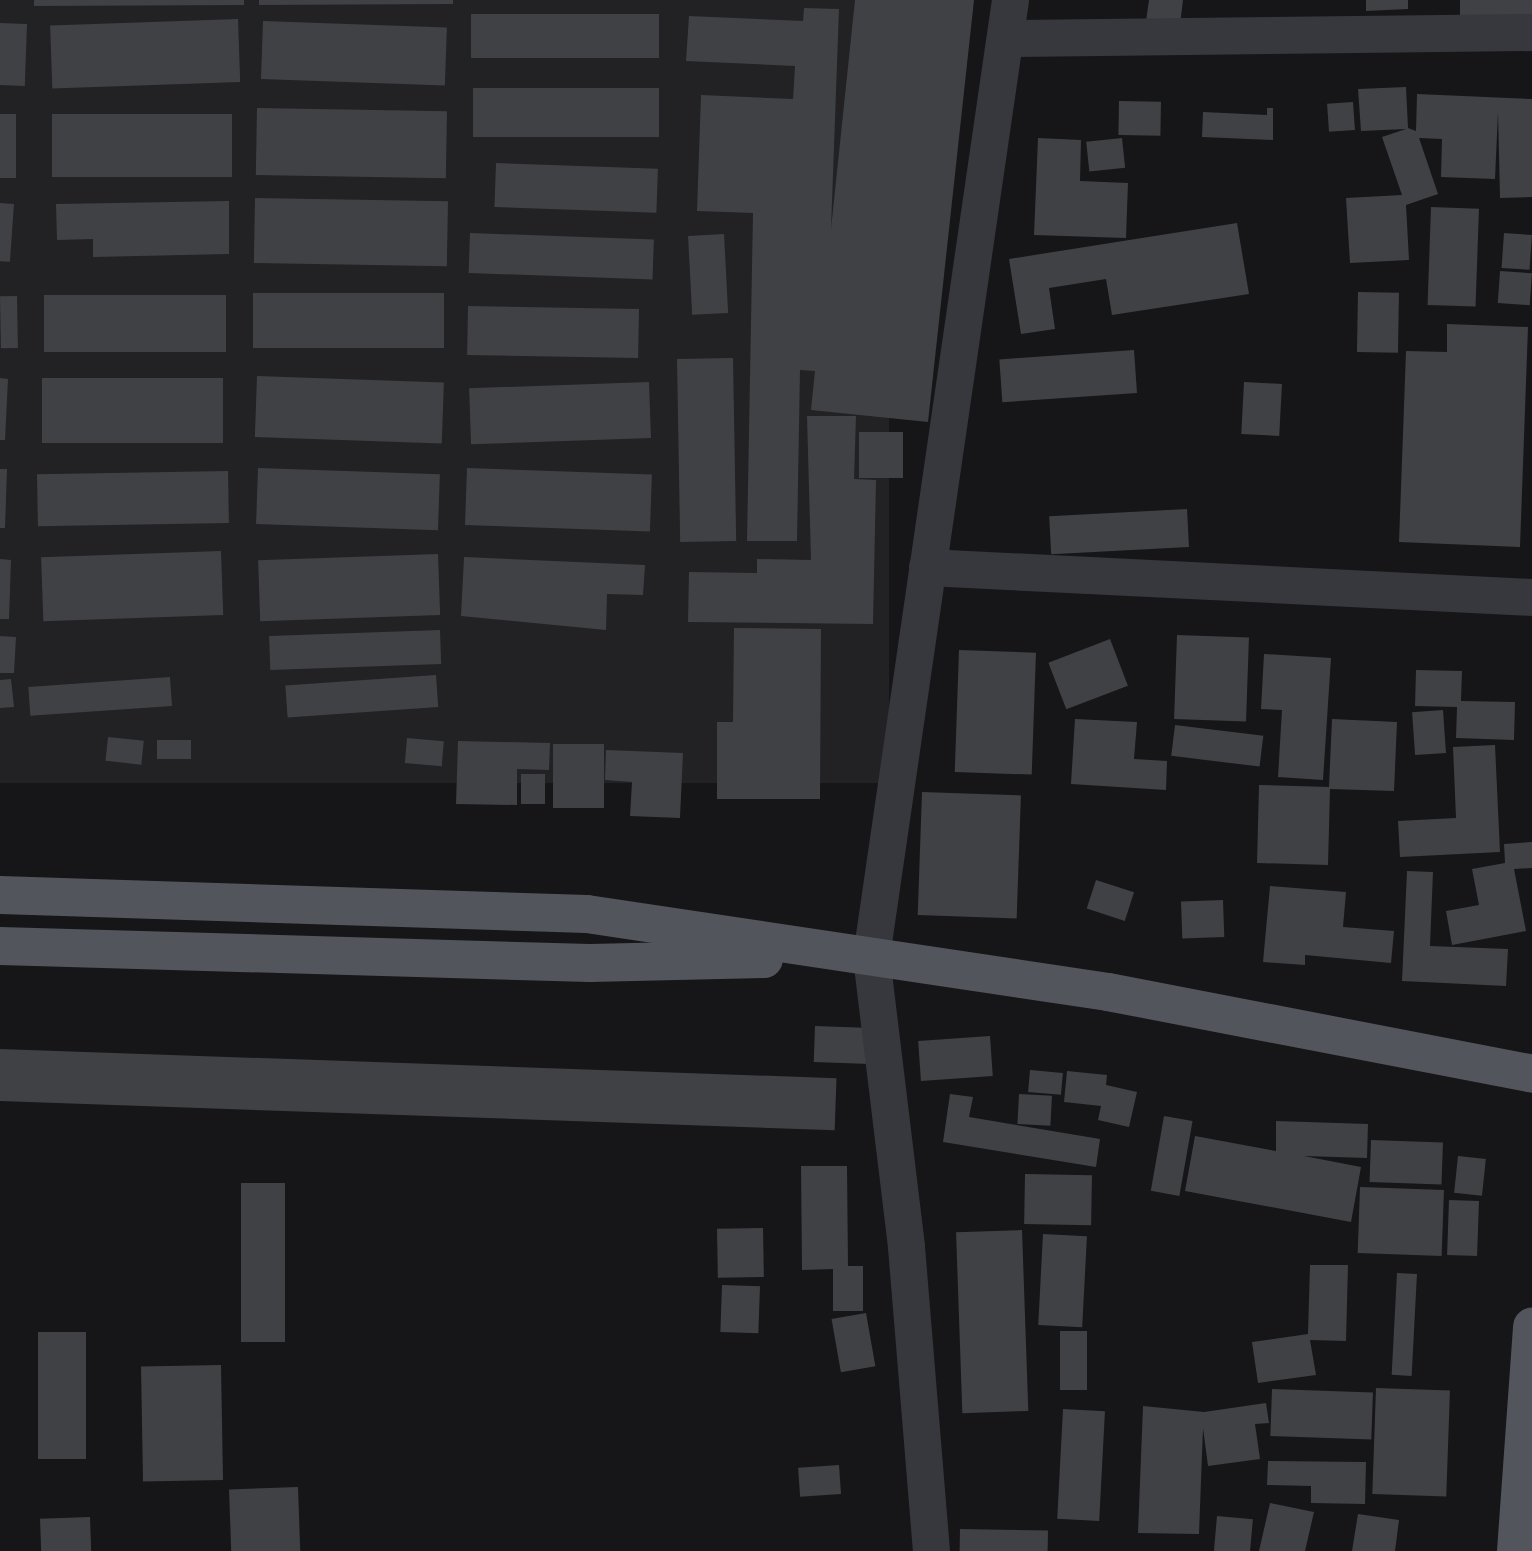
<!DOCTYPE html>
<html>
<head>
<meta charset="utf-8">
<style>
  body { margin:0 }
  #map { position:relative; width:1532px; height:1551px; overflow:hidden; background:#161618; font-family:Signika,sans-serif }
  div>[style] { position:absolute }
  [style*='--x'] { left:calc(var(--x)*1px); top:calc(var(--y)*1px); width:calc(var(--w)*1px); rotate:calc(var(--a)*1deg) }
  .built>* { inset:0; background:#222225; transform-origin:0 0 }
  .building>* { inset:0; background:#404145; transform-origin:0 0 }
  .street>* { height:37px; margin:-18.5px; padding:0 18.5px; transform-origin:18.5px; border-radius:18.5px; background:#37383d }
  .primary>* { height:38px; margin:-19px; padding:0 19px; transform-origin:19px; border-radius:19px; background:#53555c }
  span { translate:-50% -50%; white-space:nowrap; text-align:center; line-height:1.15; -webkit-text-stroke:5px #111113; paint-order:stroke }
</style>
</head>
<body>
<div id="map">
  <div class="built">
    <div style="left:0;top:0;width:889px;height:783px"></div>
  </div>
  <div class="building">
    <div style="clip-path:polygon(34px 0,244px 0,244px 5px,34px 6px)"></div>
    <div style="clip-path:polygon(259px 0,453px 0,453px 4px,259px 5px)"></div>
    <div style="clip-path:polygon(855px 0,974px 0,928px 422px,811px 410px,815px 371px,800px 370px,797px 541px,747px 541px,753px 213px,697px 211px,701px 95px,793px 99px,795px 66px,686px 61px,689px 16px,803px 21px,804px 8px,839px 9px,831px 229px)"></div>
    <div style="clip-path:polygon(1149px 0,1183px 0,1180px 25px,1146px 21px)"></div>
    <div style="clip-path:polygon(1366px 0,1408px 0,1408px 9px,1366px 11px)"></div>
    <div style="left:1460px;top:0;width:72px;height:17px"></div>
    <div style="left:659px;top:14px;width:44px;height:188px;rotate:90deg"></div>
    <div style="left:238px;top:19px;width:63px;height:188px;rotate:88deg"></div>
    <div style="left:263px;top:21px;width:184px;height:58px;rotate:2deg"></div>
    <div style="left:0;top:23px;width:27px;height:62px;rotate:2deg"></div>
    <div style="clip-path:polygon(1406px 87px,1408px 128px,1416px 131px,1417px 94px,1532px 99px,1532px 197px,1500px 198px,1498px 112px,1495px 179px,1441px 177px,1442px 139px,1419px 138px,1438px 194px,1406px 205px,1409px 260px,1350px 263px,1346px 198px,1402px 195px,1382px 137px,1406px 129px,1361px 131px,1358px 89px)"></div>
    <div style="left:659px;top:88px;width:49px;height:186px;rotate:90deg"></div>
    <div style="left:1119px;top:101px;width:42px;height:34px;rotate:1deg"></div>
    <div style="left:1353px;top:102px;width:28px;height:26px;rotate:86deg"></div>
    <div style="left:257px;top:108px;width:190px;height:67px;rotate:1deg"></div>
    <div style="clip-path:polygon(1267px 108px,1273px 108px,1273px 140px,1202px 137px,1203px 112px,1267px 115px)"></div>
    <div style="left:0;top:114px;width:16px;height:64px"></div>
    <div style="left:52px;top:114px;width:180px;height:63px"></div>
    <div style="clip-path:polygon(1038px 138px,1081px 140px,1080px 181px,1128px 183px,1126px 238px,1034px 235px)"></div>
    <div style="left:1122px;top:138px;width:30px;height:36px;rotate:84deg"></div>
    <div style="left:496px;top:163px;width:162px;height:44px;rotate:2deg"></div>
    <div style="left:255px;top:198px;width:193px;height:65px;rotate:1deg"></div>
    <div style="clip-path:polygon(229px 201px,229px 254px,93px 257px,93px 239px,57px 240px,56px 204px)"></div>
    <div style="left:0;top:203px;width:14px;height:58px;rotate:4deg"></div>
    <div style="left:1431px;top:207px;width:48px;height:98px;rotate:2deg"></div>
    <div style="clip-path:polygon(1237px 223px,1249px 294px,1112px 315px,1106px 279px,1049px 288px,1055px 329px,1021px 334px,1009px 259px)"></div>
    <div style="left:470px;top:233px;width:184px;height:40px;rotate:2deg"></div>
    <div style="left:1504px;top:233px;width:28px;height:35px;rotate:4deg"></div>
    <div style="left:724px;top:234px;width:79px;height:36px;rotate:87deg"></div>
    <div style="left:1500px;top:271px;width:32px;height:32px;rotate:4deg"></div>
    <div style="left:1358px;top:292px;width:41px;height:60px;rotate:1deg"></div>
    <div style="left:444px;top:293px;width:55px;height:191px;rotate:90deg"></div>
    <div style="left:226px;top:295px;width:57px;height:182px;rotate:90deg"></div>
    <div style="left:17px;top:296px;width:52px;height:17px;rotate:89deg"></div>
    <div style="left:468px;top:306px;width:171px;height:49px;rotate:1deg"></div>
    <div style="clip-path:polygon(1447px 324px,1528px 327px,1520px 547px,1399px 542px,1406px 351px,1447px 352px)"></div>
    <div style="left:1134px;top:350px;width:43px;height:135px;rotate:86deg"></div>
    <div style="left:733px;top:358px;width:183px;height:56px;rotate:89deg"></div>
    <div style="left:257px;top:376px;width:187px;height:61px;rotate:2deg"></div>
    <div style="clip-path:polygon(0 378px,8px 379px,5px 440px,0 440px)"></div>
    <div style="left:223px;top:378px;width:65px;height:181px;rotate:90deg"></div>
    <div style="left:649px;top:382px;width:56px;height:180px;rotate:88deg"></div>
    <div style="left:1244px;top:382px;width:38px;height:52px;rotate:3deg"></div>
    <div style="clip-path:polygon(807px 416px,856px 416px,854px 479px,876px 480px,873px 624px,688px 622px,689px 572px,757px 573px,757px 559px,811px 560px)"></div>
    <div style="left:859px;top:432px;width:44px;height:46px"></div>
    <div style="left:258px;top:468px;width:182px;height:56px;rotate:2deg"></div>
    <div style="left:467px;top:468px;width:185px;height:57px;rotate:2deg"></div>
    <div style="clip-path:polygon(0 469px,7px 469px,5px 528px,0 528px)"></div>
    <div style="left:228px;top:471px;width:52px;height:191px;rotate:89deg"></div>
    <div style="left:1187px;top:509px;width:38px;height:138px;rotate:87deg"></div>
    <div style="left:221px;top:551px;width:64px;height:180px;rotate:88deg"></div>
    <div style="left:438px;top:554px;width:61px;height:180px;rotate:88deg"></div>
    <div style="clip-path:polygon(464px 557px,645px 565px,643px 595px,607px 594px,606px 630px,461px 616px)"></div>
    <div style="clip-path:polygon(0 559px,11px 560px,9px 619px,0 619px)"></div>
    <div style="clip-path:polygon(734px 628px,821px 629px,820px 799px,717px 799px,717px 722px,733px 722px)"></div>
    <div style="left:440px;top:630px;width:34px;height:171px;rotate:88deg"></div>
    <div style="left:1177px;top:635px;width:72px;height:84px;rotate:2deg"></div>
    <div style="clip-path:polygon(0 636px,16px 637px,14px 673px,0 673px)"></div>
    <div style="left:1110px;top:639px;width:50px;height:66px;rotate:69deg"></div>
    <div style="left:959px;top:650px;width:77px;height:122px;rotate:2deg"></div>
    <div style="clip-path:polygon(1264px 654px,1331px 658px,1323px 780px,1278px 777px,1282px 710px,1261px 709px)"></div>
    <div style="clip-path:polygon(1416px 670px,1462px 671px,1461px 701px,1515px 702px,1514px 740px,1456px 738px,1457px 707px,1415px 706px)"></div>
    <div style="left:436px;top:675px;width:32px;height:151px;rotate:86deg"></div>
    <div style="left:170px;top:677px;width:29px;height:142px;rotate:86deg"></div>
    <div style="clip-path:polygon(11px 679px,14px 707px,0 708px,0 680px)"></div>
    <div style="left:1443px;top:710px;width:43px;height:31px;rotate:86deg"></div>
    <div style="clip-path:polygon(1075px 719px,1137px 722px,1134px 759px,1167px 761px,1166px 790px,1071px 784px)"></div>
    <div style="clip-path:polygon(1332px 719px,1397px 722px,1394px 791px,1330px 789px,1328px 865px,1257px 863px,1259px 785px,1329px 787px)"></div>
    <div style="left:1175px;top:725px;width:89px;height:31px;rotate:7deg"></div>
    <div style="left:108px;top:737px;width:36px;height:24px;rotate:6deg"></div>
    <div style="left:407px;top:738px;width:37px;height:25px;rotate:5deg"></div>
    <div style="left:157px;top:740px;width:34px;height:19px"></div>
    <div style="clip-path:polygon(458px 741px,550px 743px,549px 770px,517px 769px,517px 805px,456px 804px)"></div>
    <div style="left:553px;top:744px;width:51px;height:64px"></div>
    <div style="clip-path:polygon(1495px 745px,1500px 852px,1400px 857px,1398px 821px,1456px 818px,1453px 747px)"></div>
    <div style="clip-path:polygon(606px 750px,683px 753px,680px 818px,630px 816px,632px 782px,605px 780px)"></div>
    <div style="left:521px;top:774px;width:24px;height:30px"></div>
    <div style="left:922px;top:792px;width:99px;height:123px;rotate:2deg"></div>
    <div style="clip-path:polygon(1532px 842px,1532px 868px,1514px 869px,1526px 931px,1452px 945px,1446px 911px,1479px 905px,1472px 869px,1505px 863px,1504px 844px)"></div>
    <div style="clip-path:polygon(1407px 871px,1433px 872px,1430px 946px,1508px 949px,1506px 986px,1402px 981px)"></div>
    <div style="left:1096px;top:880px;width:40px;height:30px;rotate:18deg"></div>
    <div style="clip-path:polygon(1270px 886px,1346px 892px,1343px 927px,1394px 931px,1391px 963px,1305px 955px,1305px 965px,1263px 962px)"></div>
    <div style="left:1223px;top:900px;width:37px;height:42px;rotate:88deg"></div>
    <div style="left:815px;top:1026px;width:56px;height:36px;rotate:2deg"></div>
    <div style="left:990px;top:1036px;width:40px;height:72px;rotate:86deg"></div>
    <div style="left:0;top:1049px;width:837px;height:52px;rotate:2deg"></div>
    <div style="left:1030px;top:1070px;width:33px;height:22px;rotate:5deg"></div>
    <div style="clip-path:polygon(1067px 1071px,1107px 1075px,1106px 1085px,1137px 1092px,1129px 1127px,1098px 1120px,1101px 1106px,1064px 1102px)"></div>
    <div style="clip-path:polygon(950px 1094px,973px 1097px,969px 1117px,1100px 1139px,1096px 1167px,943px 1142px)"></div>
    <div style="left:1019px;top:1094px;width:33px;height:30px;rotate:3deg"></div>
    <div style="left:1164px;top:1116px;width:29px;height:76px;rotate:10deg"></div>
    <div style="clip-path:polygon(1276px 1121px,1368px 1124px,1367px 1158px,1304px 1156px,1361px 1167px,1351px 1222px,1185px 1191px,1195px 1136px,1276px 1151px)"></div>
    <div style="left:1371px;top:1140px;width:72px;height:42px;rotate:2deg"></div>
    <div style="left:1458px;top:1156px;width:28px;height:37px;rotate:6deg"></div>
    <div style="clip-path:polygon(801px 1166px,847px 1166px,848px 1266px,863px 1266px,863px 1311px,833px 1311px,833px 1269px,802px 1270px)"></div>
    <div style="left:1025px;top:1174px;width:67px;height:50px;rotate:1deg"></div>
    <div style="left:241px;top:1183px;width:44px;height:159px"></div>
    <div style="left:1360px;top:1187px;width:84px;height:66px;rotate:2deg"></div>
    <div style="left:1449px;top:1200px;width:30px;height:55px;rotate:2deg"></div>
    <div style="left:763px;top:1228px;width:49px;height:46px;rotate:89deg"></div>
    <div style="left:1022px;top:1230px;width:181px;height:66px;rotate:88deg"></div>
    <div style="left:1043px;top:1234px;width:44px;height:91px;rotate:3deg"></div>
    <div style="clip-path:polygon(1310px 1265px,1348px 1265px,1346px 1341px,1310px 1340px,1316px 1375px,1258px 1383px,1252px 1342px,1308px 1334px)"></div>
    <div style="left:1397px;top:1273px;width:20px;height:102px;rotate:3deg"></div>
    <div style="left:722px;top:1285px;width:38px;height:47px;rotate:2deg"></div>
    <div style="left:866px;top:1313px;width:54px;height:35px;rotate:80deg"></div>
    <div style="left:1060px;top:1331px;width:27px;height:59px"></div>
    <div style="left:38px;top:1332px;width:48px;height:127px"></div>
    <div style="left:221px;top:1365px;width:115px;height:80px;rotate:89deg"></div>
    <div style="left:1376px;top:1388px;width:74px;height:106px;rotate:2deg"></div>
    <div style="left:1272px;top:1389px;width:101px;height:47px;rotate:2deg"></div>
    <div style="clip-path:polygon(1266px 1403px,1269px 1423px,1255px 1424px,1260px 1459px,1208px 1466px,1203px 1428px,1199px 1534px,1138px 1533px,1143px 1406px,1204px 1412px)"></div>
    <div style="left:1063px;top:1409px;width:42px;height:110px;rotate:3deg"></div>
    <div style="clip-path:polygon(1268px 1461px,1366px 1462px,1365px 1504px,1311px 1503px,1311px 1486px,1267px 1485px)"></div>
    <div style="left:839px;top:1465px;width:29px;height:41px;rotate:86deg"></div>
    <div style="left:298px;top:1487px;width:64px;height:69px;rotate:88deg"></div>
    <div style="clip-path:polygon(1270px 1503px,1314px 1512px,1305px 1551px,1259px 1551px)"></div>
    <div style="clip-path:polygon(1358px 1514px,1399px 1520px,1395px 1551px,1352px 1551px)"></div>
    <div style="left:1217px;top:1516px;width:36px;height:35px;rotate:5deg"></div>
    <div style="left:90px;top:1517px;width:34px;height:50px;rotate:88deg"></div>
    <div style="left:960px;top:1529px;width:88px;height:22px;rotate:1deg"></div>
  </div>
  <div class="street">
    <div style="--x:1007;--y:38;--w:525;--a:-0.65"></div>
    <div style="--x:927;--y:567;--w:606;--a:2.84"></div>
    <div style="--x:931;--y:1551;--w:306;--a:-94.7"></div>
    <div style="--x:906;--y:1246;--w:292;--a:-96.9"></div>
    <div style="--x:871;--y:956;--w:966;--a:-81.73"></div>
  </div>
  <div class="primary">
    <div style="--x:0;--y:895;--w:587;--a:1.85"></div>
    <div style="--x:587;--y:914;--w:527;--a:8.51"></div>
    <div style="--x:1108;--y:992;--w:432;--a:10.9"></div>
    <div style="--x:0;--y:946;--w:590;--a:1.65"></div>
    <div style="--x:590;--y:963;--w:174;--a:-1.3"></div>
    <div style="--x:1516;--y:1551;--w:225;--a:-85.9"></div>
  </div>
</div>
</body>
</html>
